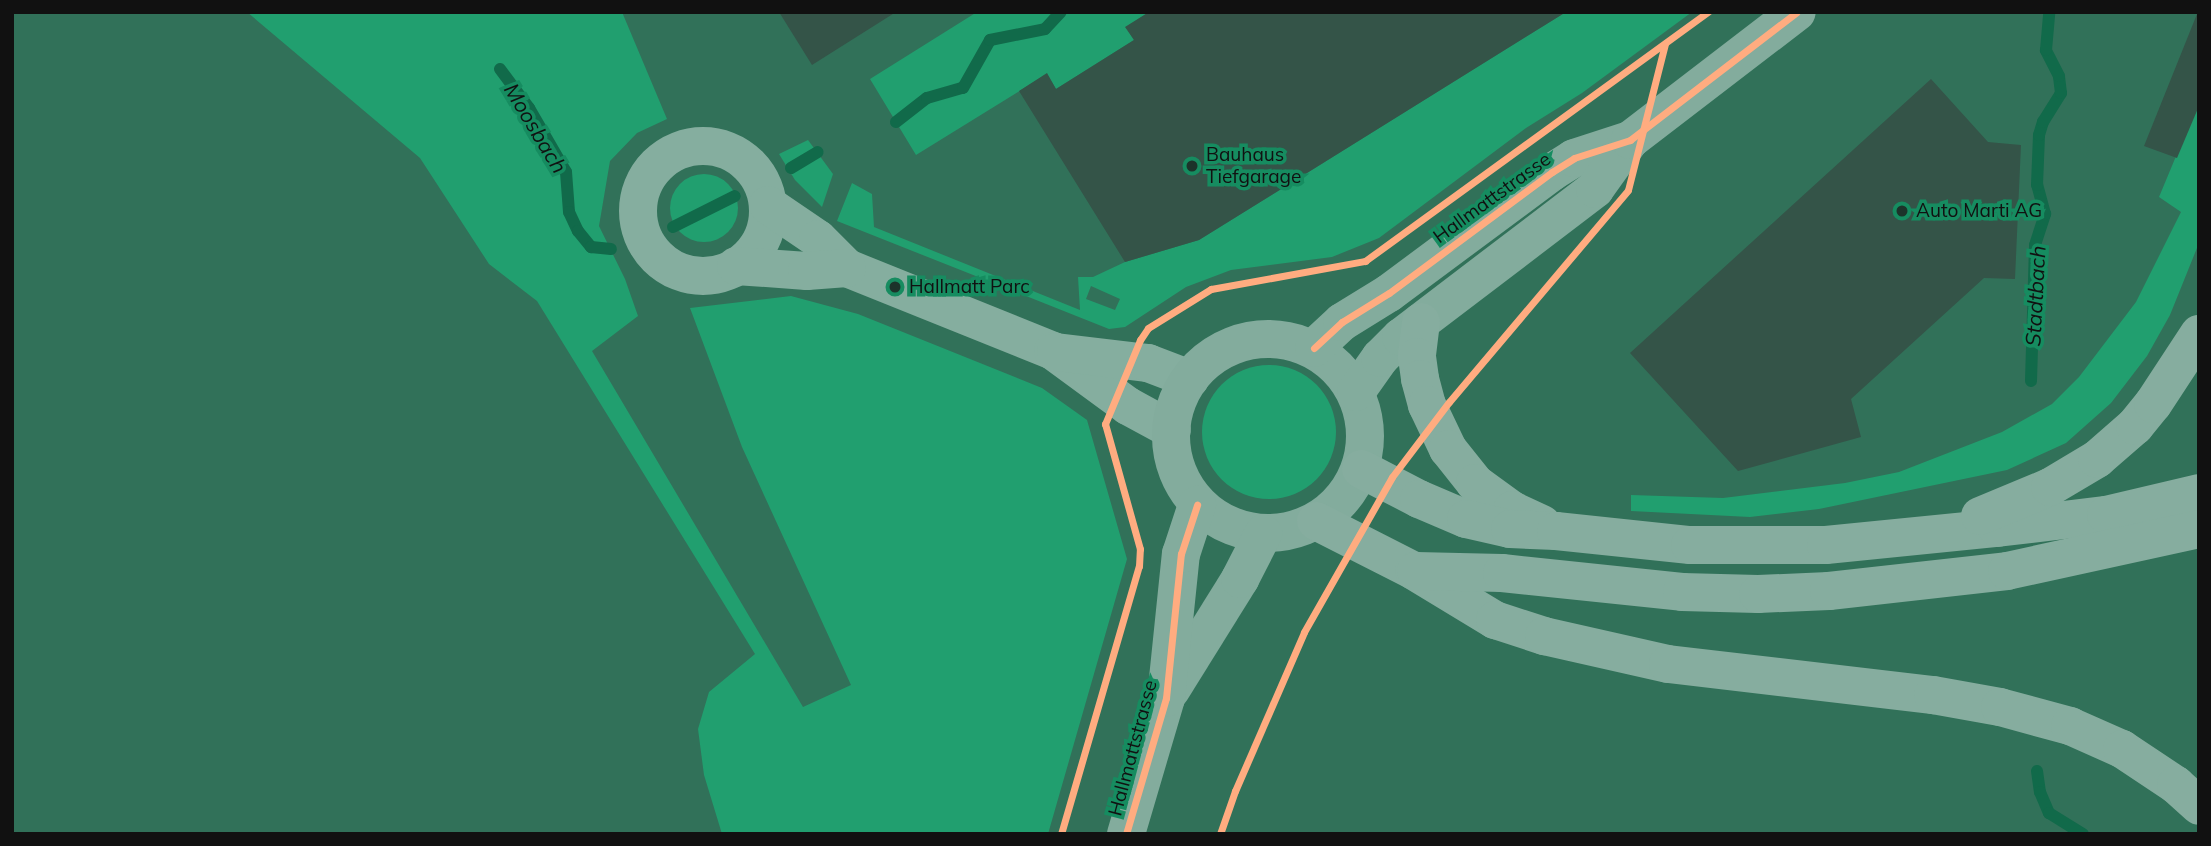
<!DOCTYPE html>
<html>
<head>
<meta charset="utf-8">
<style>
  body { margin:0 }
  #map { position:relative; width:2211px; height:846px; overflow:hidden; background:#317159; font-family:Mulish,sans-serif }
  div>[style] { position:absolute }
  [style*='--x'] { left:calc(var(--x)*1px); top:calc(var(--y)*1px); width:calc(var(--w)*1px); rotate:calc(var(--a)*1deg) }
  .green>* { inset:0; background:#219f6f }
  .round { border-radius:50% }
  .stream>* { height:12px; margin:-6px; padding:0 6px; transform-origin:6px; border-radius:6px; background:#116a4a }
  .building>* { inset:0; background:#345448 }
  .minor>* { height:38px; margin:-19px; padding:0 19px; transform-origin:19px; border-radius:19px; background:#85ae9f }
  .minor>.ring { margin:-19px; padding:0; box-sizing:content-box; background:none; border:38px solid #85ae9f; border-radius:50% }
  .major>* { height:38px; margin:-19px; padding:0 19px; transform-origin:19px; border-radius:19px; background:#83ac9d }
  .major>.ring { margin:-19px; padding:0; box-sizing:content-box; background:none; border:38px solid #83ac9d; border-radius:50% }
  .highway>* { height:38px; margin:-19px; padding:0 19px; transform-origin:19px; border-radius:19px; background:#86ad9f }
  .cycleway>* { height:7px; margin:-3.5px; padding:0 3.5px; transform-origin:3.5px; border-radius:3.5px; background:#ffac80 }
  .dots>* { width:19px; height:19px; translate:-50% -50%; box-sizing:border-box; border:4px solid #168c60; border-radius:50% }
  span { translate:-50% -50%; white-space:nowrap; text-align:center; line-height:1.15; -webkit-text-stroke:7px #168c60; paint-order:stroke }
  .poi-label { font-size:19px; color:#111 }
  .left { translate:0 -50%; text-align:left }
  .street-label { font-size:19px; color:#111 }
  .water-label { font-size:21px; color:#111; font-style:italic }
  .frame { position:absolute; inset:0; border:14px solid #111; pointer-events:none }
</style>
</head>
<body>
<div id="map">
  <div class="green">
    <div style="clip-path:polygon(247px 12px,622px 12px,667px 119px,637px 133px,610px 161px,599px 226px,625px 279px,638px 316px,592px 351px,803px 707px,851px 685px,742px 447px,690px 308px,791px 296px,858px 314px,1042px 388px,1087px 420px,1127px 559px,1048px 834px,722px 834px,704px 775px,698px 729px,709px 692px,755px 654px,537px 301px,489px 264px,420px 158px)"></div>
    <div style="clip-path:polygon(977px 12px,1149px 12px,1126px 27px,1134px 40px,1056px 89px,1047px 74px,916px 155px,870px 79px)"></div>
    <div style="clip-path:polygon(evenodd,1566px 12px,1692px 12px,1582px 93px,1526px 128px,1379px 238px,1332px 257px,1231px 270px,1186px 287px,1125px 327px,1109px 329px,837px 221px,852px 183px,872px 194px,874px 227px,1080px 310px,1078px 277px,1093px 277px,1125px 262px,1199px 240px,1566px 12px,1091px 286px,1120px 299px,1115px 310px,1086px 299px,1091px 286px)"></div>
    <div style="clip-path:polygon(2199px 101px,2199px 243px,2170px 315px,2147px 356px,2111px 403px,2066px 443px,2007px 470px,1819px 509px,1750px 517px,1631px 511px,1631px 495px,1723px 498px,1845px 483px,1899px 472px,2002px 432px,2052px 404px,2079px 377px,2136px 302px,2181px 212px,2159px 197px)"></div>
    <div style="clip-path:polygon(808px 140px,833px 174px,822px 207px,795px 180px,779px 154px)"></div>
    <div class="round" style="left:670px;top:174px;width:68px;height:68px"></div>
    <div class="round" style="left:1202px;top:365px;width:134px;height:134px"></div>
  </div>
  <div class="stream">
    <div style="--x:500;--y:69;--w:49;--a:53.4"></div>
    <div style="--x:529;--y:108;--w:74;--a:60"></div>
    <div style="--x:566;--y:172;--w:40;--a:85.7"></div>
    <div style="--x:569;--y:212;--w:21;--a:65"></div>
    <div style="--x:578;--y:231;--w:21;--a:51"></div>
    <div style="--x:591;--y:247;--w:20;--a:6"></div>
    <div style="--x:896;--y:122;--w:39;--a:-38"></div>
    <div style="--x:927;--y:98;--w:37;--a:-16"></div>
    <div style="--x:963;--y:88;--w:55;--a:-60.6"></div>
    <div style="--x:990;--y:40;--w:56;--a:-11.3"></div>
    <div style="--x:1045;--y:29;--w:23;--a:-47"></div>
    <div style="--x:791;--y:168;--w:31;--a:-31"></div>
    <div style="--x:673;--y:227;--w:69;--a:-26.6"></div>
    <div style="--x:2031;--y:381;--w:136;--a:-88.3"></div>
    <div style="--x:2035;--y:245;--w:33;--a:-72"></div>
    <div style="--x:2045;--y:214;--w:30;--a:-105"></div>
    <div style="--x:2037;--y:185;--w:50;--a:-87.7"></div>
    <div style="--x:2039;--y:135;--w:14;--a:-73"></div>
    <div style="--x:2043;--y:122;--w:34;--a:-58"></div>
    <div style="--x:2061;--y:93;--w:17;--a:-97"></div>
    <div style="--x:2059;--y:76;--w:29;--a:-117"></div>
    <div style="--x:2046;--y:50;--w:38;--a:-85"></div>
    <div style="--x:2037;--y:771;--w:21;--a:82"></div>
    <div style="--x:2040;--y:792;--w:23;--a:67"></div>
    <div style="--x:2049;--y:813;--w:40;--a:32"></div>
  </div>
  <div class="building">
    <div style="clip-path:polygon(779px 12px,896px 12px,812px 65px)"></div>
    <div style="clip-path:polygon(1149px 12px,1566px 12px,1199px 240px,1125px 262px,1019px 91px,1047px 73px,1056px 89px,1134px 40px,1125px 27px)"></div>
    <div style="clip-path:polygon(2197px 14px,2199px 106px,2177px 158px,2144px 146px)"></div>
    <div style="clip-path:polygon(1931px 79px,1988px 142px,2021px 145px,2015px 279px,1984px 278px,1851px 399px,1861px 437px,1738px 471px,1630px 353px)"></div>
  </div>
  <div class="minor">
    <div class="ring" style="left:638px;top:146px;width:92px;height:92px"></div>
    <div style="--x:768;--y:205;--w:60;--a:34.2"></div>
    <div style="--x:818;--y:239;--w:41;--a:45"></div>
    <div style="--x:847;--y:268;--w:222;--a:21.9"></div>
    <div style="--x:1053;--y:351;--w:93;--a:36.3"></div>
    <div style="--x:1128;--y:406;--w:50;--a:28.6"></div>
    <div style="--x:736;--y:266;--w:71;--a:4"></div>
    <div style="--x:807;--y:271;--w:40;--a:-4.3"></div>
    <div style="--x:1056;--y:352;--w:93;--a:6.8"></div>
    <div style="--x:1148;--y:363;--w:45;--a:20.9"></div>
  </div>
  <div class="major">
    <div class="ring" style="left:1171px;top:339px;width:156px;height:156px"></div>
    <div style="--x:1314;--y:348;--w:38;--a:-43"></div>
    <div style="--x:1342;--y:322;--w:55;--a:-31.7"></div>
    <div style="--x:1389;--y:293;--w:203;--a:-36.6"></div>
    <div style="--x:1552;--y:172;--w:26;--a:-32"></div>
    <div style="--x:1574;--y:158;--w:59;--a:-17.8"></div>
    <div style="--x:1356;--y:392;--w:42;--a:-54.8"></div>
    <div style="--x:1380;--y:358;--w:30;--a:-45"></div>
    <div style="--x:1401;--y:337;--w:244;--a:-37.3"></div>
    <div style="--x:1595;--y:189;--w:60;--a:-54.5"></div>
    <div style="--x:1630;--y:140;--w:210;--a:-37.5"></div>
    <div style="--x:1171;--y:690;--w:131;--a:-58.1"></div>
    <div style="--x:1240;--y:579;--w:51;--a:-62.9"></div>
    <div style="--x:1126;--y:834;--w:142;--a:-73.6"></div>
    <div style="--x:1166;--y:698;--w:145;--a:-84.1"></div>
    <div style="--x:1181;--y:554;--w:52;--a:-71.9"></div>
  </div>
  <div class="highway">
    <div style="--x:1421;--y:322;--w:35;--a:97"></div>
    <div style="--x:1417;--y:357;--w:22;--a:82"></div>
    <div style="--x:1420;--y:379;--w:27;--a:75"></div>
    <div style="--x:1427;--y:405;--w:49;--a:64.5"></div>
    <div style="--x:1448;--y:449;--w:43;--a:51.5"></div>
    <div style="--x:1475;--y:483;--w:46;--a:36.1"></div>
    <div style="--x:1512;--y:510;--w:33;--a:25"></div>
    <div style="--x:1361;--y:469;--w:65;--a:27.3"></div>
    <div style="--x:1419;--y:499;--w:51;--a:23.1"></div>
    <div style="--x:1466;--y:519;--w:45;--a:12.8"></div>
    <div style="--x:1510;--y:529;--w:46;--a:2.5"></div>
    <div style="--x:1556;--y:531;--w:135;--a:6"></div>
    <div style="--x:1690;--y:545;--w:136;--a:0"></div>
    <div style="--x:1826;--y:545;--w:172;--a:-5.7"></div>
    <div style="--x:1997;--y:528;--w:110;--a:-6.8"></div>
    <div style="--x:2106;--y:515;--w:96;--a:-13.3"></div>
    <div style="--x:1980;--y:516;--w:76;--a:-22.5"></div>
    <div style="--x:2050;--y:487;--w:55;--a:-30.8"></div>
    <div style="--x:2097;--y:459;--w:50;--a:-41"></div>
    <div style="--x:2135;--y:426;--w:28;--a:-51"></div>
    <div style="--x:2153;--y:404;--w:84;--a:-56.7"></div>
    <div style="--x:1316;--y:521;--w:110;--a:27"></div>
    <div style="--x:1414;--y:571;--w:95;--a:31.2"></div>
    <div style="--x:1495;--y:620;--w:52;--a:18.1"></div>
    <div style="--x:1544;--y:636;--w:127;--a:12.7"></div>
    <div style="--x:1668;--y:664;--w:267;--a:6.7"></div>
    <div style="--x:1933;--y:695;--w:68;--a:10.2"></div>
    <div style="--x:2000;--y:707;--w:73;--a:15.2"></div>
    <div style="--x:2070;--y:726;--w:57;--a:23.9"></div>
    <div style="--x:2122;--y:749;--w:65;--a:33.7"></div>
    <div style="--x:2176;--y:785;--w:31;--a:42"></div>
    <div style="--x:1416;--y:571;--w:86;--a:1.3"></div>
    <div style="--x:1502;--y:573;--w:181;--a:6"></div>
    <div style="--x:1682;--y:592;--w:76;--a:1.5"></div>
    <div style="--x:1758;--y:594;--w:71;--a:-2.4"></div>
    <div style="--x:1829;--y:591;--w:179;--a:-6.4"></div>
    <div style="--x:2007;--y:571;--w:197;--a:-12.3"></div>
  </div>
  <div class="cycleway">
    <div style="--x:1314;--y:348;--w:38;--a:-43"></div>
    <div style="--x:1342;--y:322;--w:55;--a:-31.7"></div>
    <div style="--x:1389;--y:293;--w:203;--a:-36.6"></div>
    <div style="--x:1552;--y:172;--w:26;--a:-32"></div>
    <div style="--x:1574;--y:158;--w:59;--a:-17.8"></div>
    <div style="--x:1630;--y:140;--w:210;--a:-37.5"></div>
    <div style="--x:1061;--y:834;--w:279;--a:-73.8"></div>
    <div style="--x:1139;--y:566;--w:17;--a:-87"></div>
    <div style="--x:1140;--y:549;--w:130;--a:-105.6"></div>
    <div style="--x:1105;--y:424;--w:91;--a:-67.4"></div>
    <div style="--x:1140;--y:340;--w:14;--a:-56"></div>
    <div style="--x:1148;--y:328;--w:74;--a:-31.8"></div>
    <div style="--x:1211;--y:289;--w:157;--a:-10.3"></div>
    <div style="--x:1365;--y:261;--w:424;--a:-36"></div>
    <div style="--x:1126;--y:834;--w:142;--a:-73.6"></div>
    <div style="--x:1166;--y:698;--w:145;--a:-84.1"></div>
    <div style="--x:1181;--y:554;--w:52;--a:-71.9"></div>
    <div style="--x:1220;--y:834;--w:46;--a:-70.8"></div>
    <div style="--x:1235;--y:791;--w:173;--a:-66.5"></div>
    <div style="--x:1304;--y:632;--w:178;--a:-60.4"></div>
    <div style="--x:1392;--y:477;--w:94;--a:-52.8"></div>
    <div style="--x:1449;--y:402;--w:277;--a:-49.8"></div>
    <div style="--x:1628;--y:190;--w:151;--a:-75.8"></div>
  </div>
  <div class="dots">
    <div style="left:1192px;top:166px;background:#1c332a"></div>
    <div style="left:1902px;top:211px;background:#1c332a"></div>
    <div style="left:895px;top:287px;background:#1c332a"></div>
  </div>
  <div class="poi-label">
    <span class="left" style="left:1206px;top:166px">Bauhaus<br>Tiefgarage</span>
    <span class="left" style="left:1916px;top:211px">Auto Marti AG</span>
    <span class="left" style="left:909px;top:287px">Hallmatt Parc</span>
  </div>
  <div class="street-label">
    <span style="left:1492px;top:198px;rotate:-36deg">Hallmattstrasse</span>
    <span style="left:1133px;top:748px;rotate:-75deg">Hallmattstrasse</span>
  </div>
  <div class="water-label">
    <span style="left:536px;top:128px;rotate:59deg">Moosbach</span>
    <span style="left:2035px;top:296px;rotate:-87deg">Stadtbach</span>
  </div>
  <div class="frame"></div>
</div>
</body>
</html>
